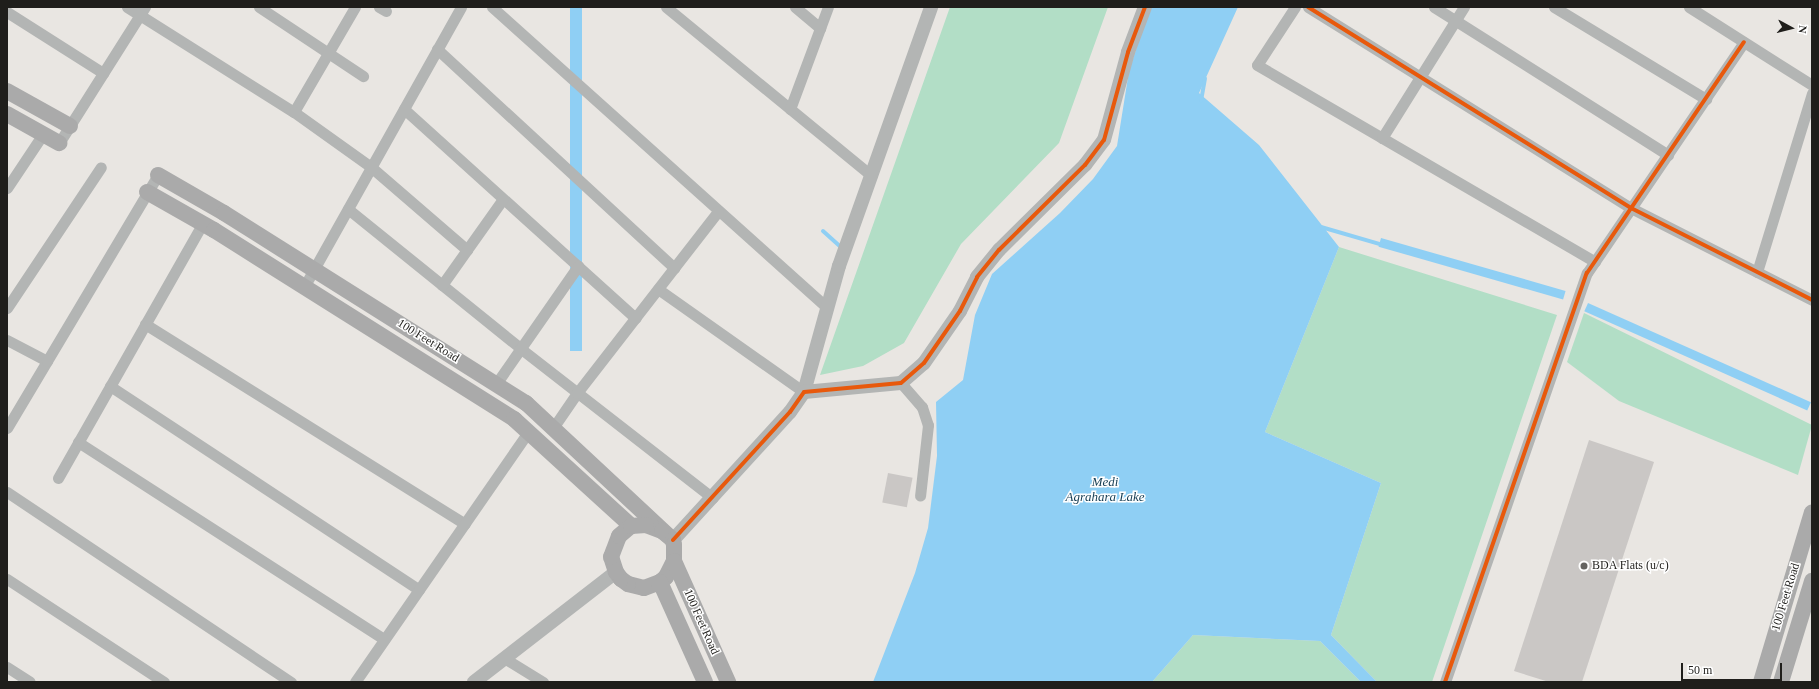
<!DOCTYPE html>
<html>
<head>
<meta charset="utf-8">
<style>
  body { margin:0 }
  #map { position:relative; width:1819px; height:689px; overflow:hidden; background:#e9e6e2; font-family:"Times New Roman",serif }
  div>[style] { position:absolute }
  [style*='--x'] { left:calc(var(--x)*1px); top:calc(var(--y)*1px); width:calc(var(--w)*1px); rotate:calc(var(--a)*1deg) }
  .green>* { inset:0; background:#b2dec6 }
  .water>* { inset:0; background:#8fcff4; transform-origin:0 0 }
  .stream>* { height:4px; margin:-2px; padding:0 2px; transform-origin:2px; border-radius:2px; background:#8fcff4 }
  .building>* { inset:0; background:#cac7c5; transform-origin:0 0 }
  .minor>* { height:11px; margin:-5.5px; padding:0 5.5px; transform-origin:5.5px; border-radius:5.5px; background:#b3b5b4 }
  .tertiary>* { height:14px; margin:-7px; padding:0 7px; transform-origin:7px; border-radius:7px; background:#b3b5b4 }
  .secondary>* { height:16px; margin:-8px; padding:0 8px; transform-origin:8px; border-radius:8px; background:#aaa }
  .cycleway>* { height:4px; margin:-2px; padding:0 2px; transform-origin:2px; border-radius:2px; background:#e8590c }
  .dots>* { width:11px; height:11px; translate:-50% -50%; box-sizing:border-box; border:2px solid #fff; border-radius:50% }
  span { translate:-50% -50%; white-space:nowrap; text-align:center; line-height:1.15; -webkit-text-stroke:3px #fff; paint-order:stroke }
  .street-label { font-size:12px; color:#1f1e1b }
  .poi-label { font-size:12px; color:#1f1e1b }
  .left { translate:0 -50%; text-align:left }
  .water-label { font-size:13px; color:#163e54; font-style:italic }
  .frame { position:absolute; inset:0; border:8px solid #1f1e1b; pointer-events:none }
  .north { position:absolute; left:1771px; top:8px; width:40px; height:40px; -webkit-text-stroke:3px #fff; paint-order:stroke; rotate:97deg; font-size:11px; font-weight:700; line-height:16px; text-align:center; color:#1f1e1b }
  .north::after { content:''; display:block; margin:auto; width:14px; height:18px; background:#1f1e1b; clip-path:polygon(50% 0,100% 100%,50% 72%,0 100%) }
  .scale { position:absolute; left:1681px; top:663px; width:101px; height:18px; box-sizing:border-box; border:2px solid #1f1e1b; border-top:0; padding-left:5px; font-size:12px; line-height:14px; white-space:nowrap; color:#1f1e1b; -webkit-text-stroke:3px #fff; paint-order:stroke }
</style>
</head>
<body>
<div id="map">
  <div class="green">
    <div style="clip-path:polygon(950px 7px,1108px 7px,1059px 143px,961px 244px,904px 343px,863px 366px,820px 375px)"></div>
    <div style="clip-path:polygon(1339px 247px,1557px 315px,1432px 682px,1377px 682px,1331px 635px,1381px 483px,1265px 432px)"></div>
    <div style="clip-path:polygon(1584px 313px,1812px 425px,1798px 475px,1619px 401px,1567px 362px)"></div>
    <div style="clip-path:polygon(1193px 635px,1320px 641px,1361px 682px,1152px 682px)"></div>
  </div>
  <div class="water">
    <div style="left:570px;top:7px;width:12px;height:344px"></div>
    <div style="clip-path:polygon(1150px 7px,1238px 7px,1199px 93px,1259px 145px,1339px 247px,1265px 432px,1381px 483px,1331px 635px,1377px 682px,1361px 682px,1320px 641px,1193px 635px,1152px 682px,873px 682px,915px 573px,928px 528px,937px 456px,936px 402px,963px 380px,975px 315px,992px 274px,1060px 213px,1093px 179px,1117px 146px,1129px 71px)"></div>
    <div style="left:1381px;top:238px;width:192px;height:9px;rotate:16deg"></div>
    <div style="left:1588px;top:303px;width:244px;height:9px;rotate:24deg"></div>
  </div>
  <div class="stream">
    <div style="--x:1201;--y:101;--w:23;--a:-80"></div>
    <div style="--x:1321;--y:227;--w:65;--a:16.2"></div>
    <div style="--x:823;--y:231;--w:25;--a:42"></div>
  </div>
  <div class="building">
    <div style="clip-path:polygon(1589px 440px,1654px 462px,1582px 682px,1549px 682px,1514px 671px)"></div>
    <div style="left:888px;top:473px;width:25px;height:30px;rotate:11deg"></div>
  </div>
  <div class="minor">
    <div style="--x:127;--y:7;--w:197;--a:32.2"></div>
    <div style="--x:259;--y:7;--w:125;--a:33.6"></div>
    <div style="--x:355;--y:7;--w:121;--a:120.2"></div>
    <div style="--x:294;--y:112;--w:95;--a:35.5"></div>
    <div style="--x:371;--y:167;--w:127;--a:40.8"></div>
    <div style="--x:379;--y:7;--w:8;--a:30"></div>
    <div style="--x:492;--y:7;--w:449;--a:41.9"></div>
    <div style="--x:666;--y:7;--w:266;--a:39.4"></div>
    <div style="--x:795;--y:7;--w:33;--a:40"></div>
    <div style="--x:1295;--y:7;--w:69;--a:123.2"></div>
    <div style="--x:1257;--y:65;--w:391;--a:30.2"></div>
    <div style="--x:1308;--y:7;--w:380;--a:31.9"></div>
    <div style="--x:1631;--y:208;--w:203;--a:26.9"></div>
    <div style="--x:1434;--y:7;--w:277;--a:32.3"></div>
    <div style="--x:1554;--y:7;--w:178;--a:31.2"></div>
    <div style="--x:1689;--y:7;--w:146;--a:32.4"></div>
    <div style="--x:7;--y:12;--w:114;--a:32.4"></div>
    <div style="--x:437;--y:49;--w:323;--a:42.7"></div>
    <div style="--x:404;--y:109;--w:312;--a:42.1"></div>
    <div style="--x:790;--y:109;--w:109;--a:-69.6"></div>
    <div style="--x:1382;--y:138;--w:155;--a:-58"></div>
    <div style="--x:59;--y:143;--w:161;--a:-57.7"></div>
    <div style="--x:7;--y:188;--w:65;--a:-56.3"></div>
    <div style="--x:348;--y:209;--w:221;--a:38.9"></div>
    <div style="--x:520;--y:348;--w:244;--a:37.9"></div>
    <div style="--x:1757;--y:272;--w:187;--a:-72.9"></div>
    <div style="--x:442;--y:285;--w:105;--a:-54.7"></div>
    <div style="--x:304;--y:287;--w:321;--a:-60.7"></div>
    <div style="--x:658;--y:289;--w:179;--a:35.2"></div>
    <div style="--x:7;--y:308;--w:169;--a:-56.3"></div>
    <div style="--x:145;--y:324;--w:377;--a:32"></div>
    <div style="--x:7;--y:340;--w:45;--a:27.7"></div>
    <div style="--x:47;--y:361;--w:78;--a:120.8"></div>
    <div style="--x:47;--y:361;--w:217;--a:-59.2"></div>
    <div style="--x:901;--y:383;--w:32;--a:49"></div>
    <div style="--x:922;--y:407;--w:19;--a:72"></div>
    <div style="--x:928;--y:425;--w:71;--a:96.4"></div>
    <div style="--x:496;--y:384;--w:144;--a:-55.2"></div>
    <div style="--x:110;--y:386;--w:370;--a:33.4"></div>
    <div style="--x:553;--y:428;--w:42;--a:-55.6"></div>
    <div style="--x:577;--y:393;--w:230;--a:-52.2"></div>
    <div style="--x:78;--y:442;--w:364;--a:32.8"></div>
    <div style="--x:58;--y:478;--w:292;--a:-60.4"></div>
    <div style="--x:7;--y:492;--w:342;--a:33.8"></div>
    <div style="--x:7;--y:579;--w:188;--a:33.3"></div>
    <div style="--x:504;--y:658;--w:46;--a:31.6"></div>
    <div style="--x:7;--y:667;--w:27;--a:33"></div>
    <div style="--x:355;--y:682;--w:304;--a:-55.3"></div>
    <div style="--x:1445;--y:682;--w:433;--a:-70.9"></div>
    <div style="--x:1587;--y:273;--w:279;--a:-55.8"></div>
  </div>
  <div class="tertiary">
    <div style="--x:804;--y:392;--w:131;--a:-74.5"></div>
    <div style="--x:839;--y:266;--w:275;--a:-70.4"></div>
    <div style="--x:673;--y:540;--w:173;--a:-47.6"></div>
    <div style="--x:790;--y:412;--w:24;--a:-55"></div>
    <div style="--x:804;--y:392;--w:97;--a:-5.3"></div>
    <div style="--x:901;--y:383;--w:30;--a:-41"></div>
    <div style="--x:924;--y:363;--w:63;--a:-55.3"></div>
    <div style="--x:960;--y:311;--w:38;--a:-63"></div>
    <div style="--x:977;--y:277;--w:35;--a:-51"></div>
    <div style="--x:999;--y:250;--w:121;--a:-44.7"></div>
    <div style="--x:1085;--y:165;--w:31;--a:-53"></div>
    <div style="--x:1104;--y:140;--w:91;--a:-74.7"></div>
    <div style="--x:1128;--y:52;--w:48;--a:-69.3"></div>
    <div style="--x:474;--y:682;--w:180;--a:-37.8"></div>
  </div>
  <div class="secondary">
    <div style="--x:7;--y:91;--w:72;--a:29.1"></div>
    <div style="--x:7;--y:114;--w:60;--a:29.1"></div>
    <div style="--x:158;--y:175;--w:76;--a:29.9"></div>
    <div style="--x:224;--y:213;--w:357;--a:32.2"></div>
    <div style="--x:526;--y:403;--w:201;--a:43"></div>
    <div style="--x:147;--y:192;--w:77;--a:29.6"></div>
    <div style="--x:214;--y:230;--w:355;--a:32.2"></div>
    <div style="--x:514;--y:419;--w:159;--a:42.4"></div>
    <div style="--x:646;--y:525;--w:17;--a:21"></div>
    <div style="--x:662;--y:531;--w:14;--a:39"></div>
    <div style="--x:673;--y:540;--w:5;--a:79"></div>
    <div style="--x:674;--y:545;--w:16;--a:90"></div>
    <div style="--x:674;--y:561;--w:18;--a:117"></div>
    <div style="--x:666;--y:577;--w:8;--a:140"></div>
    <div style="--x:660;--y:582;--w:17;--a:159"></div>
    <div style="--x:644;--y:588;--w:16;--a:-166"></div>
    <div style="--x:628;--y:584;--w:9;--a:-144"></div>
    <div style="--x:621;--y:579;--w:9;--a:-126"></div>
    <div style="--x:616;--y:572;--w:16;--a:-108"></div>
    <div style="--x:611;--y:557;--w:22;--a:-69"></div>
    <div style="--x:619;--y:536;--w:16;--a:-40"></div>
    <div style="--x:631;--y:526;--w:15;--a:-4"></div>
    <div style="--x:674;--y:561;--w:133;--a:65.9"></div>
    <div style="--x:660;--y:582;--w:110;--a:65.8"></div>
    <div style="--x:1761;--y:682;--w:177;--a:-73.3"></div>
    <div style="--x:1781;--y:682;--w:106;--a:-72.9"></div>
  </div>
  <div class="cycleway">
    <div style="--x:1308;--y:7;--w:380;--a:31.9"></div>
    <div style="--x:1631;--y:208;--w:203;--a:26.9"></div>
    <div style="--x:673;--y:540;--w:173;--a:-47.6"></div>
    <div style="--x:790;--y:412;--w:24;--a:-55"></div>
    <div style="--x:804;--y:392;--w:97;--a:-5.3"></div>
    <div style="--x:901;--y:383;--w:30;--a:-41"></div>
    <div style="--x:924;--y:363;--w:63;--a:-55.3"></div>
    <div style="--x:960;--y:311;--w:38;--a:-63"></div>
    <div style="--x:977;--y:277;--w:35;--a:-51"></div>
    <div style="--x:999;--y:250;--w:121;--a:-44.7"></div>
    <div style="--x:1085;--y:165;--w:31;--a:-53"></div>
    <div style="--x:1104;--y:140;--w:91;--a:-74.7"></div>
    <div style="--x:1128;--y:52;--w:48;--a:-69.3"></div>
    <div style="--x:1445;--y:682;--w:433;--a:-70.9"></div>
    <div style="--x:1587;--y:273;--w:279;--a:-55.8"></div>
  </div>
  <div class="dots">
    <div style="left:1584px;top:566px;background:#666461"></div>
  </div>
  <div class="street-label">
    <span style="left:428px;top:341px;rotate:32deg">100 Feet Road</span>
    <span style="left:1786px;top:597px;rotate:-73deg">100 Feet Road</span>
    <span style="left:701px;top:622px;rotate:66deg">100 Feet Road</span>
  </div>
  <div class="poi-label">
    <span class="left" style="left:1592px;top:566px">BDA Flats (u/c)</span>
  </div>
  <div class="water-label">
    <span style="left:1105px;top:490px">Medi<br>Agrahara Lake</span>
  </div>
  <div class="frame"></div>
  <div class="north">N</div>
  <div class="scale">50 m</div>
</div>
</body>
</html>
